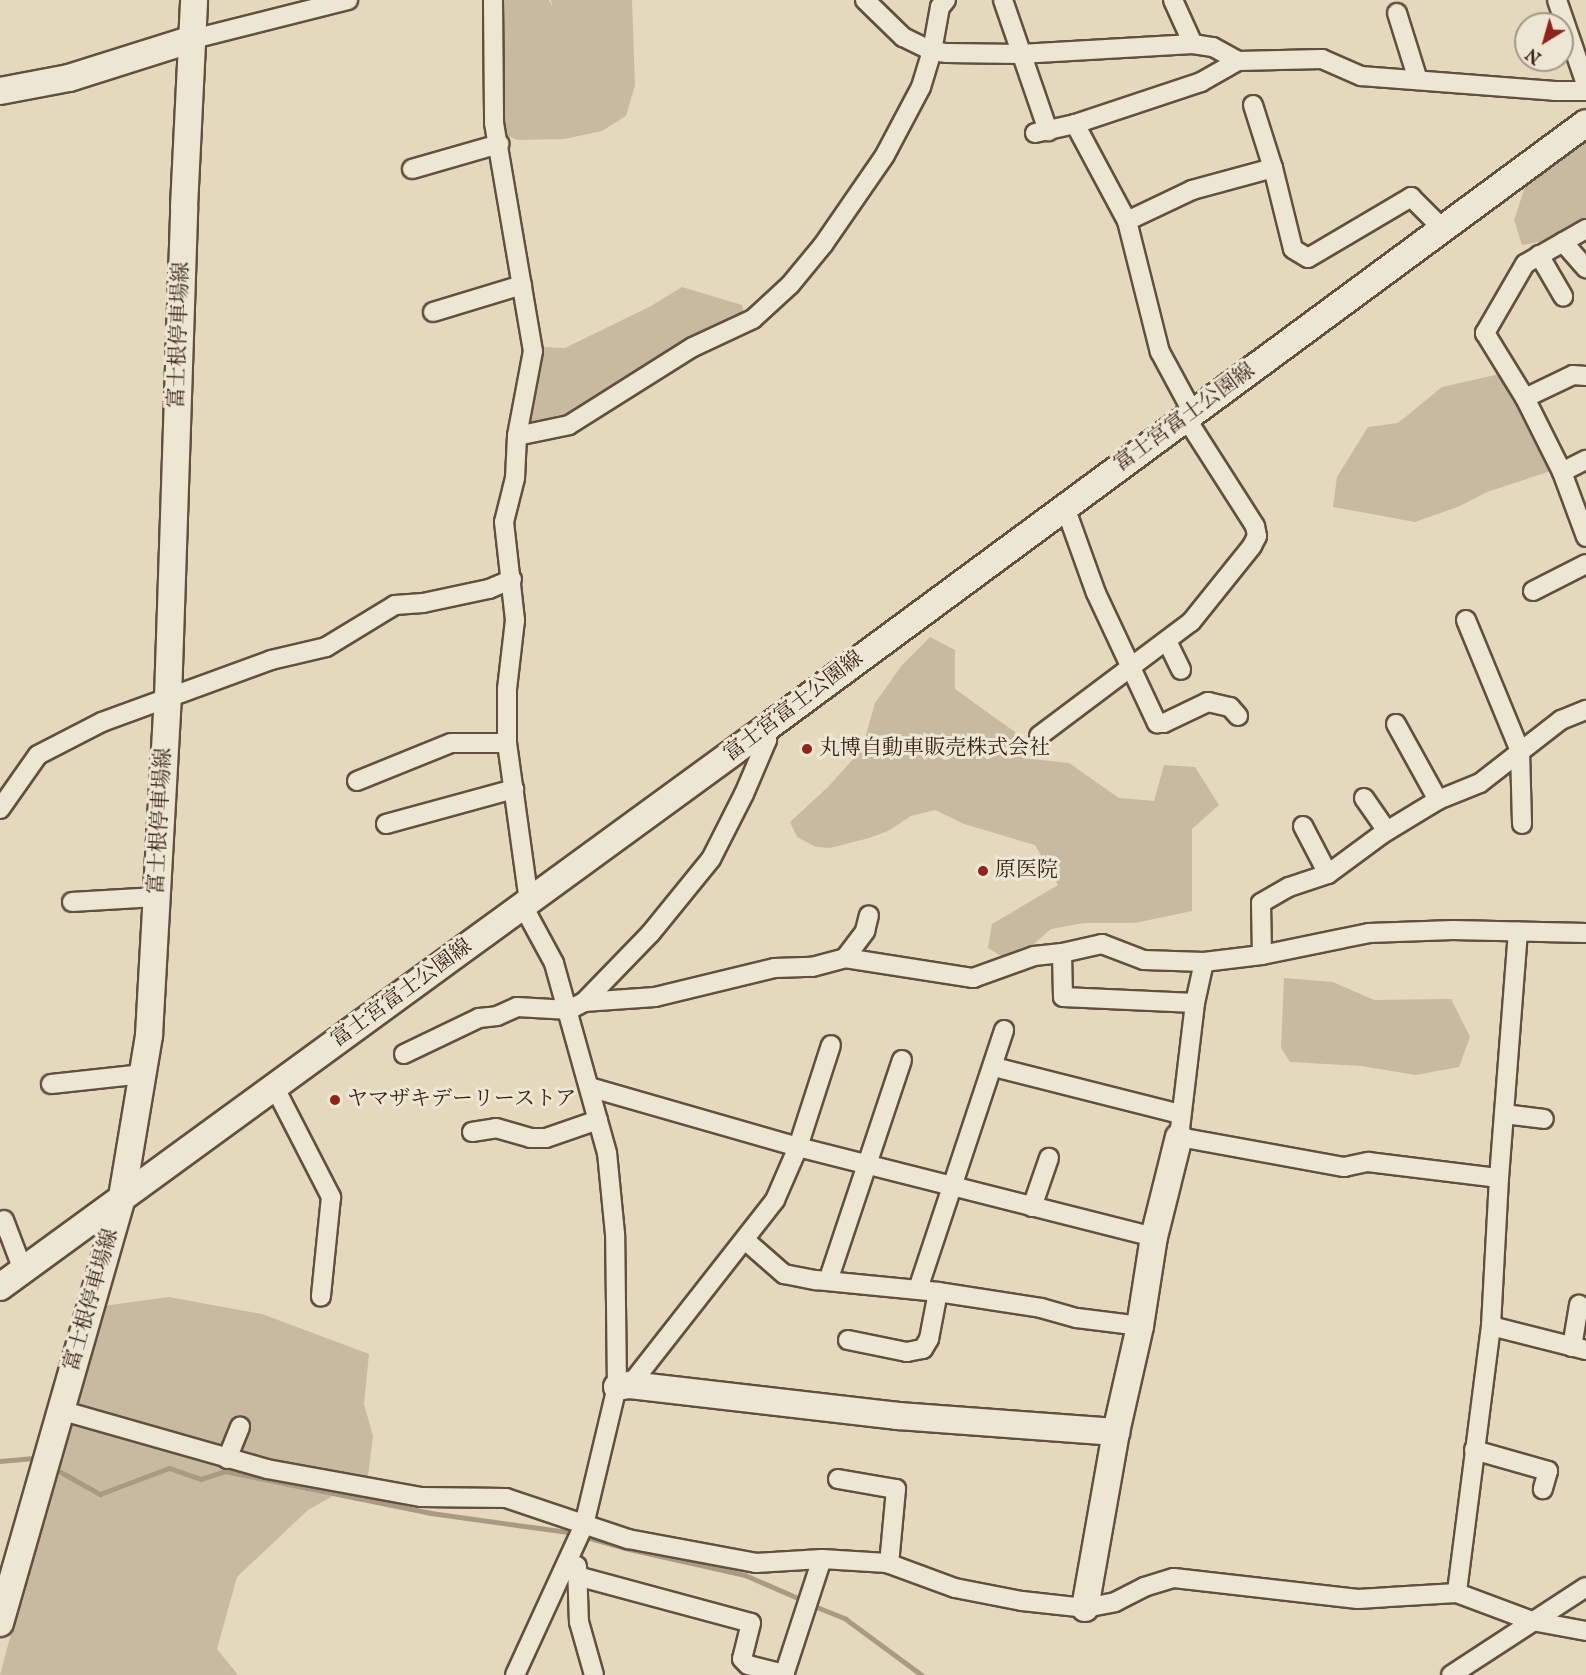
<!DOCTYPE html>
<html>
<head>
<meta charset="utf-8">
<style>
  body { margin:0 }
  #map { position:relative; width:1586px; height:1675px; overflow:hidden; background:#e4d9bc; font-family:"IM FELL English","Noto Serif JP",serif }
  div>[style] { position:absolute }
  [style*='--x'] { left:calc(var(--x)*1px); top:calc(var(--y)*1px); width:calc(var(--w)*1px); rotate:calc(var(--a)*1deg) }
  .green>* { inset:0; background:#c7baa0 }
  .stream>* { height:4.5px; margin:-2.25px; padding:0 2.25px; transform-origin:2.25px; border-radius:2.25px; background:#a99a84 }
  .roads { filter:drop-shadow(2px 0 #624f40) drop-shadow(-2px 0 #624f40) drop-shadow(0 2px #624f40) drop-shadow(0 -2px #624f40) }
  .street>* { height:18px; margin:-9px; padding:0 9px; transform-origin:9px; border-radius:9px; background:#ede6d3 }
  .secondary>* { height:26px; margin:-13px; padding:0 13px; transform-origin:13px; border-radius:13px; background:#ede6d3 }
  .dots>* { width:16px; height:16px; translate:-50% -50%; box-sizing:border-box; border:3px solid #ede6d3; border-radius:50% }
  span { translate:-50% -50%; white-space:nowrap; text-align:center; line-height:1.15; -webkit-text-stroke:6px #ede6d3; paint-order:stroke }
  .street-label { font-size:21px; color:#372117 }
  .poi-label { font-size:21px; color:#372117 }
  .left { translate:0 -50%; text-align:left }
  .north { position:absolute; left:1514px; top:12px; width:60px; height:60px; box-sizing:border-box; background:#ede6d3; border:2px solid #a49788; border-radius:50%; rotate:217deg; font-size:16px; font-weight:700; line-height:24px; text-align:center; color:#372117 }
  .north::after { content:''; display:block; margin:auto; width:21px; height:27px; background:#8f2418; clip-path:polygon(50% 0,100% 100%,50% 72%,0 100%) }
</style>
</head>
<body>
<div id="map">
  <div class="green">
    <div style="clip-path:polygon(496px 0,549px 0,552px 6px,551px 0,632px 0,635px 85px,626px 116px,602px 131px,564px 139px,517px 140px,501px 132px)"></div>
    <div style="clip-path:polygon(1586px 142px,1586px 222px,1549px 240px,1522px 245px,1514px 220px,1527px 181px)"></div>
    <div style="clip-path:polygon(682px 287px,742px 305px,745px 318px,562px 419px,527px 426px,540px 347px,565px 348px,651px 306px)"></div>
    <div style="clip-path:polygon(1504px 373px,1554px 470px,1487px 492px,1460px 506px,1415px 522px,1333px 507px,1337px 477px,1368px 427px,1398px 423px,1442px 387px)"></div>
    <div style="clip-path:polygon(930px 637px,955px 650px,955px 689px,1026px 740px,1022px 758px,1069px 763px,1119px 798px,1154px 801px,1164px 765px,1195px 767px,1219px 805px,1192px 829px,1192px 911px,1135px 923px,1084px 923px,1051px 929px,1012px 963px,988px 948px,992px 924px,1058px 885px,1035px 845px,964px 824px,935px 810px,911px 816px,888px 831px,869px 838px,830px 848px,816px 847px,797px 837px,790px 822px,828px 787px,862px 749px,875px 703px,902px 665px)"></div>
    <div style="clip-path:polygon(1284px 978px,1333px 982px,1374px 1000px,1451px 999px,1470px 1037px,1459px 1067px,1416px 1075px,1361px 1066px,1290px 1062px,1281px 1048px)"></div>
    <div style="clip-path:polygon(169px 1297px,262px 1314px,369px 1354px,364px 1404px,373px 1436px,368px 1476px,308px 1510px,237px 1577px,217px 1649px,238px 1675px,0 1675px,50px 1489px,96px 1341px,103px 1306px)"></div>
  </div>
  <div class="stream">
    <div style="--x:0;--y:1461;--w:34;--a:-5"></div>
    <div style="--x:61;--y:1472;--w:45;--a:29.4"></div>
    <div style="--x:100;--y:1494;--w:74;--a:-20.6"></div>
    <div style="--x:169;--y:1468;--w:34;--a:19"></div>
    <div style="--x:201;--y:1479;--w:25;--a:-18"></div>
    <div style="--x:225;--y:1471;--w:210;--a:11.5"></div>
    <div style="--x:431;--y:1513;--w:146;--a:7.9"></div>
    <div style="--x:583;--y:1536;--w:44;--a:15.9"></div>
    <div style="--x:625;--y:1548;--w:123;--a:12.7"></div>
    <div style="--x:745;--y:1575;--w:65;--a:23.4"></div>
    <div style="--x:812;--y:1605;--w:37;--a:22"></div>
    <div style="--x:846;--y:1619;--w:94;--a:36.4"></div>
  </div>
  <div class="roads">
    <div class="street">
      <div style="--x:493;--y:0;--w:123;--a:89.5"></div>
      <div style="--x:494;--y:123;--w:231;--a:80.3"></div>
      <div style="--x:533;--y:351;--w:86;--a:100.7"></div>
      <div style="--x:517;--y:436;--w:42;--a:92.7"></div>
      <div style="--x:515;--y:478;--w:45;--a:104"></div>
      <div style="--x:504;--y:522;--w:99;--a:83.6"></div>
      <div style="--x:515;--y:620;--w:69;--a:96.6"></div>
      <div style="--x:507;--y:689;--w:54;--a:90"></div>
      <div style="--x:507;--y:743;--w:160;--a:82.1"></div>
      <div style="--x:865;--y:0;--w:53;--a:44.2"></div>
      <div style="--x:903;--y:37;--w:32;--a:26"></div>
      <div style="--x:932;--y:51;--w:15;--a:8"></div>
      <div style="--x:947;--y:53;--w:73;--a:0.8"></div>
      <div style="--x:1020;--y:54;--w:173;--a:-3.3"></div>
      <div style="--x:1193;--y:44;--w:20;--a:9"></div>
      <div style="--x:1213;--y:47;--w:29;--a:29"></div>
      <div style="--x:1238;--y:61;--w:84;--a:-1.4"></div>
      <div style="--x:1322;--y:59;--w:43;--a:23.6"></div>
      <div style="--x:1361;--y:76;--w:194;--a:4.4"></div>
      <div style="--x:1554;--y:91;--w:32;--a:0"></div>
      <div style="--x:1003;--y:0;--w:139;--a:71"></div>
      <div style="--x:1173;--y:0;--w:48;--a:65.6"></div>
      <div style="--x:1557;--y:0;--w:89;--a:71"></div>
      <div style="--x:1397;--y:13;--w:70;--a:72.6"></div>
      <div style="--x:193;--y:39;--w:160;--a:-14.1"></div>
      <div style="--x:1253;--y:105;--w:66;--a:72.4"></div>
      <div style="--x:1273;--y:168;--w:83;--a:76.1"></div>
      <div style="--x:1293;--y:249;--w:17;--a:31"></div>
      <div style="--x:1308;--y:258;--w:120;--a:-30.6"></div>
      <div style="--x:1411;--y:197;--w:45;--a:45"></div>
      <div style="--x:1075;--y:124;--w:110;--a:61.8"></div>
      <div style="--x:1127;--y:221;--w:135;--a:75.9"></div>
      <div style="--x:1160;--y:352;--w:69;--a:61.6"></div>
      <div style="--x:1035;--y:133;--w:41;--a:-12.7"></div>
      <div style="--x:1075;--y:124;--w:133;--a:-18.4"></div>
      <div style="--x:1201;--y:82;--w:43;--a:-29.6"></div>
      <div style="--x:412;--y:169;--w:91;--a:-16"></div>
      <div style="--x:1127;--y:221;--w:72;--a:-25.5"></div>
      <div style="--x:1192;--y:190;--w:84;--a:-15.2"></div>
      <div style="--x:1586;--y:229;--w:70;--a:150.2"></div>
      <div style="--x:1525;--y:264;--w:80;--a:120.1"></div>
      <div style="--x:1485;--y:333;--w:76;--a:58.4"></div>
      <div style="--x:1525;--y:398;--w:83;--a:63.4"></div>
      <div style="--x:1562;--y:472;--w:69;--a:69.7"></div>
      <div style="--x:1563;--y:242;--w:35;--a:49"></div>
      <div style="--x:1539;--y:255;--w:48;--a:59.7"></div>
      <div style="--x:433;--y:312;--w:93;--a:-16.9"></div>
      <div style="--x:1525;--y:398;--w:53;--a:-25.6"></div>
      <div style="--x:1573;--y:375;--w:13;--a:4"></div>
      <div style="--x:517;--y:436;--w:53;--a:-11.9"></div>
      <div style="--x:569;--y:425;--w:146;--a:-32.2"></div>
      <div style="--x:693;--y:347;--w:66;--a:-25"></div>
      <div style="--x:753;--y:319;--w:50;--a:-42.6"></div>
      <div style="--x:790;--y:285;--w:52;--a:-50.5"></div>
      <div style="--x:823;--y:245;--w:109;--a:-55.4"></div>
      <div style="--x:885;--y:155;--w:77;--a:-62.1"></div>
      <div style="--x:921;--y:87;--w:38;--a:-73"></div>
      <div style="--x:932;--y:51;--w:45;--a:-79.7"></div>
      <div style="--x:940;--y:7;--w:9;--a:-49"></div>
      <div style="--x:1562;--y:472;--w:27;--a:-27"></div>
      <div style="--x:1065;--y:507;--w:91;--a:70.2"></div>
      <div style="--x:1096;--y:593;--w:144;--a:64.9"></div>
      <div style="--x:1157;--y:723;--w:7;--a:0"></div>
      <div style="--x:1164;--y:723;--w:49;--a:-25.5"></div>
      <div style="--x:1208;--y:702;--w:23;--a:13"></div>
      <div style="--x:1230;--y:707;--w:12;--a:48"></div>
      <div style="--x:1533;--y:591;--w:59;--a:-27"></div>
      <div style="--x:1466;--y:620;--w:142;--a:67.6"></div>
      <div style="--x:1520;--y:751;--w:73;--a:88.4"></div>
      <div style="--x:1167;--y:641;--w:32;--a:64"></div>
      <div style="--x:1396;--y:724;--w:87;--a:61.1"></div>
      <div style="--x:1039;--y:736;--w:190;--a:-36.9"></div>
      <div style="--x:1191;--y:622;--w:97;--a:-51.2"></div>
      <div style="--x:1252;--y:546;--w:11;--a:-63"></div>
      <div style="--x:1257;--y:536;--w:10;--a:-101"></div>
      <div style="--x:1255;--y:526;--w:128;--a:-122.6"></div>
      <div style="--x:357;--y:781;--w:101;--a:-22"></div>
      <div style="--x:451;--y:743;--w:56;--a:0"></div>
      <div style="--x:1364;--y:798;--w:40;--a:55.1"></div>
      <div style="--x:0;--y:809;--w:66;--a:-54.9"></div>
      <div style="--x:38;--y:755;--w:72;--a:-27.3"></div>
      <div style="--x:102;--y:722;--w:180;--a:-20.1"></div>
      <div style="--x:271;--y:660;--w:57;--a:-13.3"></div>
      <div style="--x:326;--y:647;--w:81;--a:-31.3"></div>
      <div style="--x:395;--y:605;--w:28;--a:-4"></div>
      <div style="--x:423;--y:603;--w:67;--a:-12"></div>
      <div style="--x:489;--y:589;--w:25;--a:-23"></div>
      <div style="--x:386;--y:824;--w:133;--a:-15.3"></div>
      <div style="--x:1303;--y:826;--w:54;--a:62.5"></div>
      <div style="--x:72;--y:902;--w:84;--a:-3.4"></div>
      <div style="--x:1062;--y:953;--w:44;--a:88.7"></div>
      <div style="--x:1063;--y:997;--w:132;--a:2.6"></div>
      <div style="--x:1262;--y:955;--w:52;--a:-91.1"></div>
      <div style="--x:1261;--y:903;--w:32;--a:-30"></div>
      <div style="--x:1289;--y:887;--w:41;--a:-18.4"></div>
      <div style="--x:1328;--y:874;--w:67;--a:-36.5"></div>
      <div style="--x:1382;--y:834;--w:66;--a:-31.3"></div>
      <div style="--x:1438;--y:800;--w:45;--a:-22"></div>
      <div style="--x:1480;--y:783;--w:103;--a:-37.9"></div>
      <div style="--x:1561;--y:720;--w:27;--a:-22"></div>
      <div style="--x:845;--y:958;--w:130;--a:8.9"></div>
      <div style="--x:973;--y:978;--w:65;--a:-19.8"></div>
      <div style="--x:1034;--y:956;--w:28;--a:-6"></div>
      <div style="--x:1062;--y:953;--w:41;--a:-12.7"></div>
      <div style="--x:1102;--y:944;--w:45;--a:20.9"></div>
      <div style="--x:1144;--y:960;--w:60;--a:1.9"></div>
      <div style="--x:1204;--y:962;--w:58;--a:-6.9"></div>
      <div style="--x:1262;--y:955;--w:109;--a:-11.6"></div>
      <div style="--x:1369;--y:933;--w:84;--a:-2"></div>
      <div style="--x:1453;--y:930;--w:133;--a:1.3"></div>
      <div style="--x:1204;--y:962;--w:42;--a:102.4"></div>
      <div style="--x:1195;--y:1003;--w:135;--a:96.8"></div>
      <div style="--x:1179;--y:1137;--w:168;--a:10.3"></div>
      <div style="--x:1344;--y:1167;--w:25;--a:-12"></div>
      <div style="--x:1368;--y:1162;--w:132;--a:7"></div>
      <div style="--x:1499;--y:1178;--w:148;--a:93.1"></div>
      <div style="--x:1491;--y:1326;--w:269;--a:97.3"></div>
      <div style="--x:584;--y:1002;--w:95;--a:-45.9"></div>
      <div style="--x:650;--y:934;--w:97;--a:-50.9"></div>
      <div style="--x:711;--y:859;--w:73;--a:-63.1"></div>
      <div style="--x:744;--y:794;--w:59;--a:-66.9"></div>
      <div style="--x:767;--y:740;--w:11;--a:-100"></div>
      <div style="--x:404;--y:1054;--w:83;--a:-25.6"></div>
      <div style="--x:479;--y:1018;--w:18;--a:-6"></div>
      <div style="--x:497;--y:1016;--w:22;--a:-24"></div>
      <div style="--x:517;--y:1007;--w:52;--a:3.3"></div>
      <div style="--x:569;--y:1010;--w:17;--a:-28"></div>
      <div style="--x:584;--y:1002;--w:71;--a:-4"></div>
      <div style="--x:655;--y:997;--w:123;--a:-13.6"></div>
      <div style="--x:775;--y:968;--w:37;--a:-2"></div>
      <div style="--x:812;--y:967;--w:34;--a:-15"></div>
      <div style="--x:845;--y:958;--w:34;--a:-53"></div>
      <div style="--x:865;--y:931;--w:16;--a:-76"></div>
      <div style="--x:994;--y:1067;--w:192;--a:14.2"></div>
      <div style="--x:51;--y:1084;--w:93;--a:-6.2"></div>
      <div style="--x:589;--y:1087;--w:217;--a:16"></div>
      <div style="--x:798;--y:1147;--w:367;--a:14.2"></div>
      <div style="--x:275;--y:1088;--w:123;--a:62.8"></div>
      <div style="--x:331;--y:1197;--w:100;--a:95.8"></div>
      <div style="--x:1504;--y:1114;--w:40;--a:7.1"></div>
      <div style="--x:472;--y:1132;--w:24;--a:-9"></div>
      <div style="--x:496;--y:1128;--w:35;--a:16"></div>
      <div style="--x:530;--y:1138;--w:16;--a:0"></div>
      <div style="--x:546;--y:1138;--w:55;--a:-19.1"></div>
      <div style="--x:1499;--y:1178;--w:247;--a:-85.6"></div>
      <div style="--x:1032;--y:1207;--w:52;--a:-70.9"></div>
      <div style="--x:4;--y:1220;--w:53;--a:69.2"></div>
      <div style="--x:745;--y:1240;--w:52;--a:41.1"></div>
      <div style="--x:784;--y:1274;--w:33;--a:11"></div>
      <div style="--x:816;--y:1280;--w:123;--a:5.6"></div>
      <div style="--x:938;--y:1292;--w:104;--a:8.8"></div>
      <div style="--x:1041;--y:1308;--w:37;--a:16"></div>
      <div style="--x:1077;--y:1318;--w:64;--a:7.2"></div>
      <div style="--x:828;--y:1281;--w:233;--a:-71.5"></div>
      <div style="--x:918;--y:1289;--w:273;--a:-71.6"></div>
      <div style="--x:1491;--y:1326;--w:98;--a:14.2"></div>
      <div style="--x:848;--y:1340;--w:60;--a:11.5"></div>
      <div style="--x:907;--y:1352;--w:16;--a:-11"></div>
      <div style="--x:923;--y:1349;--w:12;--a:-59"></div>
      <div style="--x:929;--y:1339;--w:48;--a:-79.2"></div>
      <div style="--x:1572;--y:1347;--w:43;--a:-80.5"></div>
      <div style="--x:630;--y:1385;--w:235;--a:-51.9"></div>
      <div style="--x:775;--y:1200;--w:58;--a:-66.5"></div>
      <div style="--x:798;--y:1147;--w:107;--a:-72.1"></div>
      <div style="--x:60;--y:1410;--w:215;--a:15.9"></div>
      <div style="--x:267;--y:1469;--w:157;--a:10.3"></div>
      <div style="--x:421;--y:1497;--w:85;--a:0.7"></div>
      <div style="--x:506;--y:1498;--w:129;--a:18.6"></div>
      <div style="--x:628;--y:1539;--w:130;--a:10.6"></div>
      <div style="--x:756;--y:1563;--w:66;--a:-3.5"></div>
      <div style="--x:822;--y:1559;--w:65;--a:3.5"></div>
      <div style="--x:887;--y:1563;--w:72;--a:20.2"></div>
      <div style="--x:955;--y:1588;--w:68;--a:11"></div>
      <div style="--x:1022;--y:1601;--w:63;--a:6.3"></div>
      <div style="--x:1085;--y:1608;--w:31;--a:-11"></div>
      <div style="--x:1115;--y:1602;--w:33;--a:-27"></div>
      <div style="--x:1144;--y:1587;--w:31;--a:-17"></div>
      <div style="--x:1174;--y:1578;--w:185;--a:6.5"></div>
      <div style="--x:1358;--y:1599;--w:99;--a:-3.5"></div>
      <div style="--x:1457;--y:1593;--w:80;--a:20.5"></div>
      <div style="--x:1532;--y:1621;--w:55;--a:10.5"></div>
      <div style="--x:1474;--y:1450;--w:77;--a:15.8"></div>
      <div style="--x:1548;--y:1471;--w:19;--a:106"></div>
      <div style="--x:227;--y:1459;--w:35;--a:-68"></div>
      <div style="--x:838;--y:1479;--w:59;--a:9.8"></div>
      <div style="--x:896;--y:1489;--w:75;--a:95.3"></div>
      <div style="--x:577;--y:1566;--w:56;--a:88"></div>
      <div style="--x:579;--y:1622;--w:55;--a:74.2"></div>
      <div style="--x:577;--y:1576;--w:180;--a:15.1"></div>
      <div style="--x:751;--y:1623;--w:37;--a:104"></div>
      <div style="--x:742;--y:1659;--w:8;--a:45"></div>
      <div style="--x:748;--y:1665;--w:38;--a:14"></div>
      <div style="--x:515;--y:1675;--w:165;--a:-65.3"></div>
      <div style="--x:584;--y:1525;--w:142;--a:-76.6"></div>
      <div style="--x:617;--y:1387;--w:153;--a:-90.7"></div>
      <div style="--x:615;--y:1234;--w:81;--a:-95.6"></div>
      <div style="--x:607;--y:1153;--w:197;--a:-105.6"></div>
      <div style="--x:554;--y:963;--w:65;--a:-118.5"></div>
      <div style="--x:784;--y:1675;--w:122;--a:-71.9"></div>
      <div style="--x:1451;--y:1675;--w:161;--a:-33.1"></div>
    </div>
    <div class="secondary">
      <div style="--x:0;--y:91;--w:70;--a:-10.7"></div>
      <div style="--x:69;--y:78;--w:130;--a:-17.5"></div>
      <div style="--x:0;--y:1287;--w:947;--a:-36.11"></div>
      <div style="--x:765;--y:729;--w:1020;--a:-36.43"></div>
      <div style="--x:617;--y:1387;--w:13;--a:-9"></div>
      <div style="--x:630;--y:1385;--w:270;--a:6.6"></div>
      <div style="--x:898;--y:1416;--w:219;--a:4.2"></div>
      <div style="--x:1085;--y:1608;--w:179;--a:-80"></div>
      <div style="--x:1116;--y:1432;--w:109;--a:-77.2"></div>
      <div style="--x:1140;--y:1326;--w:90;--a:-81.1"></div>
      <div style="--x:1154;--y:1237;--w:103;--a:-76"></div>
      <div style="--x:0;--y:1623;--w:443;--a:-74"></div>
      <div style="--x:122;--y:1197;--w:164;--a:-80.5"></div>
      <div style="--x:149;--y:1035;--w:338;--a:-86.8"></div>
      <div style="--x:168;--y:698;--w:491;--a:-88.1"></div>
      <div style="--x:184;--y:207;--w:207;--a:-87.2"></div>
    </div>
  </div>
  <div class="dots">
    <div style="left:807px;top:749px;background:#8f2418"></div>
    <div style="left:983px;top:871px;background:#8f2418"></div>
    <div style="left:335px;top:1100px;background:#8f2418"></div>
  </div>
  <div class="street-label">
    <span style="left:180px;top:335px;rotate:-88deg">富士根停車場線</span>
    <span style="left:1185px;top:418px;rotate:-36deg">富士宮富士公園線</span>
    <span style="left:794px;top:707px;rotate:-37deg">富士宮富士公園線</span>
    <span style="left:161px;top:821px;rotate:-87deg">富士根停車場線</span>
    <span style="left:402px;top:994px;rotate:-36deg">富士宮富士公園線</span>
    <span style="left:92px;top:1300px;rotate:-74deg">富士根停車場線</span>
  </div>
  <div class="poi-label">
    <span class="left" style="left:819px;top:749px">丸博自動車販売株式会社</span>
    <span class="left" style="left:995px;top:871px">原医院</span>
    <span class="left" style="left:347px;top:1100px">ヤマザキデーリーストア</span>
  </div>
  <div class="north">N</div>
</div>
</body>
</html>
